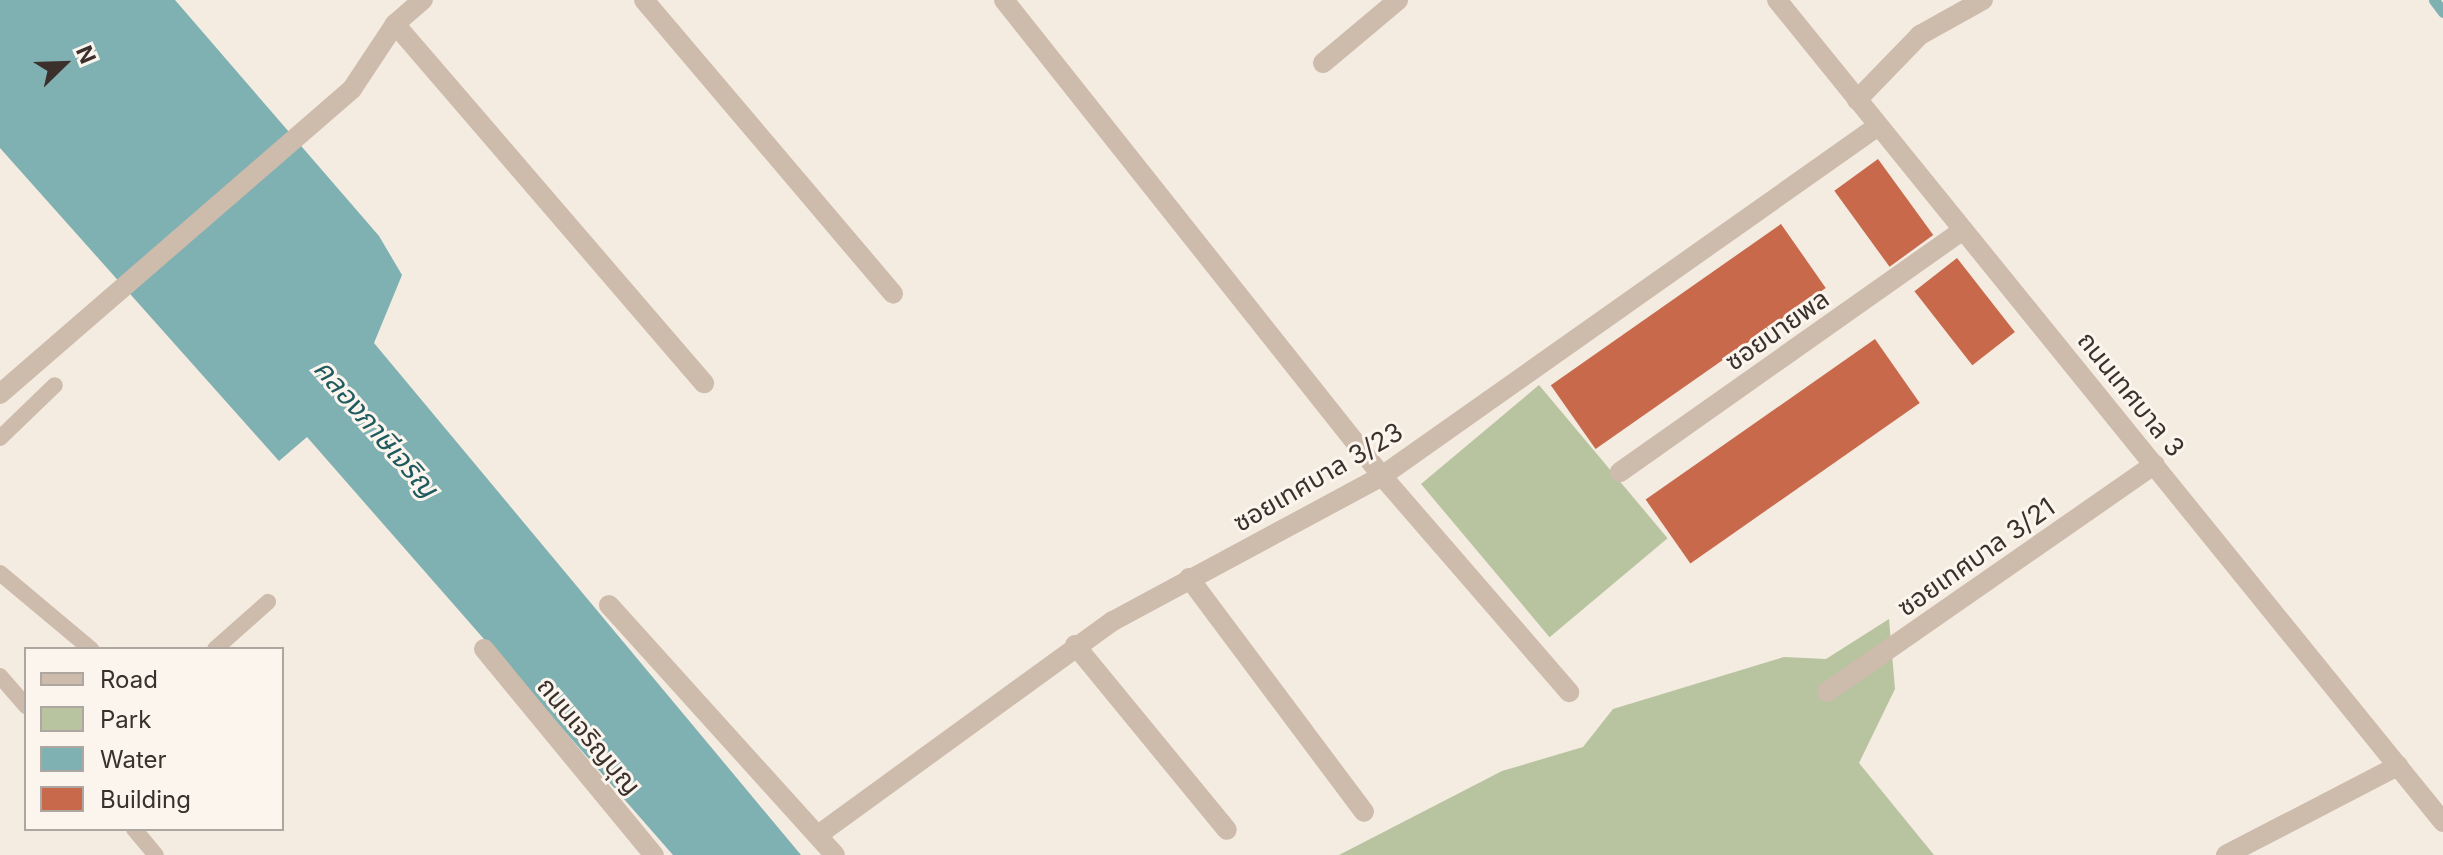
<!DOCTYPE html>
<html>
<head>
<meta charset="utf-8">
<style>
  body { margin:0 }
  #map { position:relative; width:2443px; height:855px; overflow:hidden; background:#f4ebe1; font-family:Inter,"Noto Sans Thai",sans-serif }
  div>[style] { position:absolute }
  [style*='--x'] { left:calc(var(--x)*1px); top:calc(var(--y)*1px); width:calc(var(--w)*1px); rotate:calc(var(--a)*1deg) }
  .green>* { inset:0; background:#b8c4a0; transform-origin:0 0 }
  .water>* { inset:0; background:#7fb0b2 }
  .stream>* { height:11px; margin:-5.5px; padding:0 5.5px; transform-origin:5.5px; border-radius:5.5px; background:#7fb0b2 }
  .building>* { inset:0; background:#c8694b; transform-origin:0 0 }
  .lane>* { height:16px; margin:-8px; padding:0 8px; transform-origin:8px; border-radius:8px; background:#cdbbac }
  .street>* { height:20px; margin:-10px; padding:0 10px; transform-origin:10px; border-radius:10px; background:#cdbbac }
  span { translate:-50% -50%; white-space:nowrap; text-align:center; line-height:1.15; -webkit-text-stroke:6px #fbf5ee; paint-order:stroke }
  .street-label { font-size:26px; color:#3b302b }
  .water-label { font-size:28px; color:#1f5a5e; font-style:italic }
  .legend { position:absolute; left:24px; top:647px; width:260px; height:184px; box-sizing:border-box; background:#fbf5ee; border:2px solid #aea6a0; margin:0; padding:10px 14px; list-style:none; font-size:24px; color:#3b302b }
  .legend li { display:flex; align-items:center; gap:16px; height:40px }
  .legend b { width:40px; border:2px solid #aea6a0 }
  .north { position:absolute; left:24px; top:24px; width:80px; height:80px; -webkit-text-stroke:6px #fbf5ee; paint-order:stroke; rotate:67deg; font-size:22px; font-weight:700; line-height:32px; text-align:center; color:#3b302b }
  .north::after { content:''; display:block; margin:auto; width:28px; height:36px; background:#3b302b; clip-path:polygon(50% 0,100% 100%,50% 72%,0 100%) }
</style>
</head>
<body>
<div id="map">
  <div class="green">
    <div style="left:1539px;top:385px;width:200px;height:154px;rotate:50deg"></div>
    <div style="clip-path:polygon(1889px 619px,1895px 689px,1859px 763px,1934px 855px,1339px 855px,1502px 771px,1583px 747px,1613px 709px,1784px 657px,1826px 659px)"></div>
  </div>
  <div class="water">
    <div style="clip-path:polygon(0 0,175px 0,379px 236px,402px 275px,374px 343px,801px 855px,673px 855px,307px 437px,279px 461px,0 148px)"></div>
  </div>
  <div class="stream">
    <div style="--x:2434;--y:0;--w:15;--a:53"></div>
  </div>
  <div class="building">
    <div style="left:1878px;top:159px;width:94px;height:54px;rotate:54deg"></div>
    <div style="left:1781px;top:224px;width:78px;height:281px;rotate:55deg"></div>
    <div style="left:1957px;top:258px;width:94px;height:54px;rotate:52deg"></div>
    <div style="left:1875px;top:339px;width:78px;height:280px;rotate:55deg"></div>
  </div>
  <div class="lane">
    <div style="--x:0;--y:438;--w:76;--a:-43.9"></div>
    <div style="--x:0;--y:573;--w:119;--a:39.9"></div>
    <div style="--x:215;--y:649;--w:71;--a:-41.6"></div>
    <div style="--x:0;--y:676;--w:40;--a:49"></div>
    <div style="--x:134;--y:829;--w:34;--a:50"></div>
  </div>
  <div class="street">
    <div style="--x:644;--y:0;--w:385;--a:49.7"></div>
    <div style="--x:1004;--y:0;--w:608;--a:51.55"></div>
    <div style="--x:1382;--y:476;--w:286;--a:49.1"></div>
    <div style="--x:1777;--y:0;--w:1058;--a:50.98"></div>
    <div style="--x:395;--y:24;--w:474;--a:49.3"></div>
    <div style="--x:1323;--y:63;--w:98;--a:-40"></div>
    <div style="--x:1857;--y:100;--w:91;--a:-45.9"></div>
    <div style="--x:1920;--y:35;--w:72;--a:-29.1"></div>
    <div style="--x:0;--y:394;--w:466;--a:-40.9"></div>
    <div style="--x:352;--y:89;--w:78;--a:-56.5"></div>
    <div style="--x:395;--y:24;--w:37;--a:-41"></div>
    <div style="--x:1620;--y:472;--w:420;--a:-35.2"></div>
    <div style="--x:1189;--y:578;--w:292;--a:53.2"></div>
    <div style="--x:609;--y:605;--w:337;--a:47.9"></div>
    <div style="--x:1075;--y:645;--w:239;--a:50.6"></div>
    <div style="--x:484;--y:649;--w:267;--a:50.5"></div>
    <div style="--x:1827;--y:692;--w:399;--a:-34.8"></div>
    <div style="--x:818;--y:835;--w:364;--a:-36"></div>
    <div style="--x:1113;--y:621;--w:306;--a:-28.3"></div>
    <div style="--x:1382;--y:476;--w:607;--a:-35.21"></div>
    <div style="--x:2226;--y:855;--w:194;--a:-27.4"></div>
  </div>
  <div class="street-label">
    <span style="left:1777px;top:330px;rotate:-35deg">ซอยนายพล</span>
    <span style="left:2131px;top:394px;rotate:51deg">ถนนเทศบาล 3</span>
    <span style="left:1318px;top:477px;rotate:-30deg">ซอยเทศบาล 3/23</span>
    <span style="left:1976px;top:557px;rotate:-35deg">ซอยเทศบาล 3/21</span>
    <span style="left:589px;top:736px;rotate:50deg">ถนนเจริญบุญ</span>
  </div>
  <div class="water-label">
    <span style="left:376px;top:428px;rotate:49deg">คลองภาษีเจริญ</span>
  </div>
  <ul class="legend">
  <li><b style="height:10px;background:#cdbbac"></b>Road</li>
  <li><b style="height:22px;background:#b8c4a0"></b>Park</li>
  <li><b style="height:22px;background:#7fb0b2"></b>Water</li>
  <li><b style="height:22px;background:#c8694b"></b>Building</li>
  </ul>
  <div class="north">N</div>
</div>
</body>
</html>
